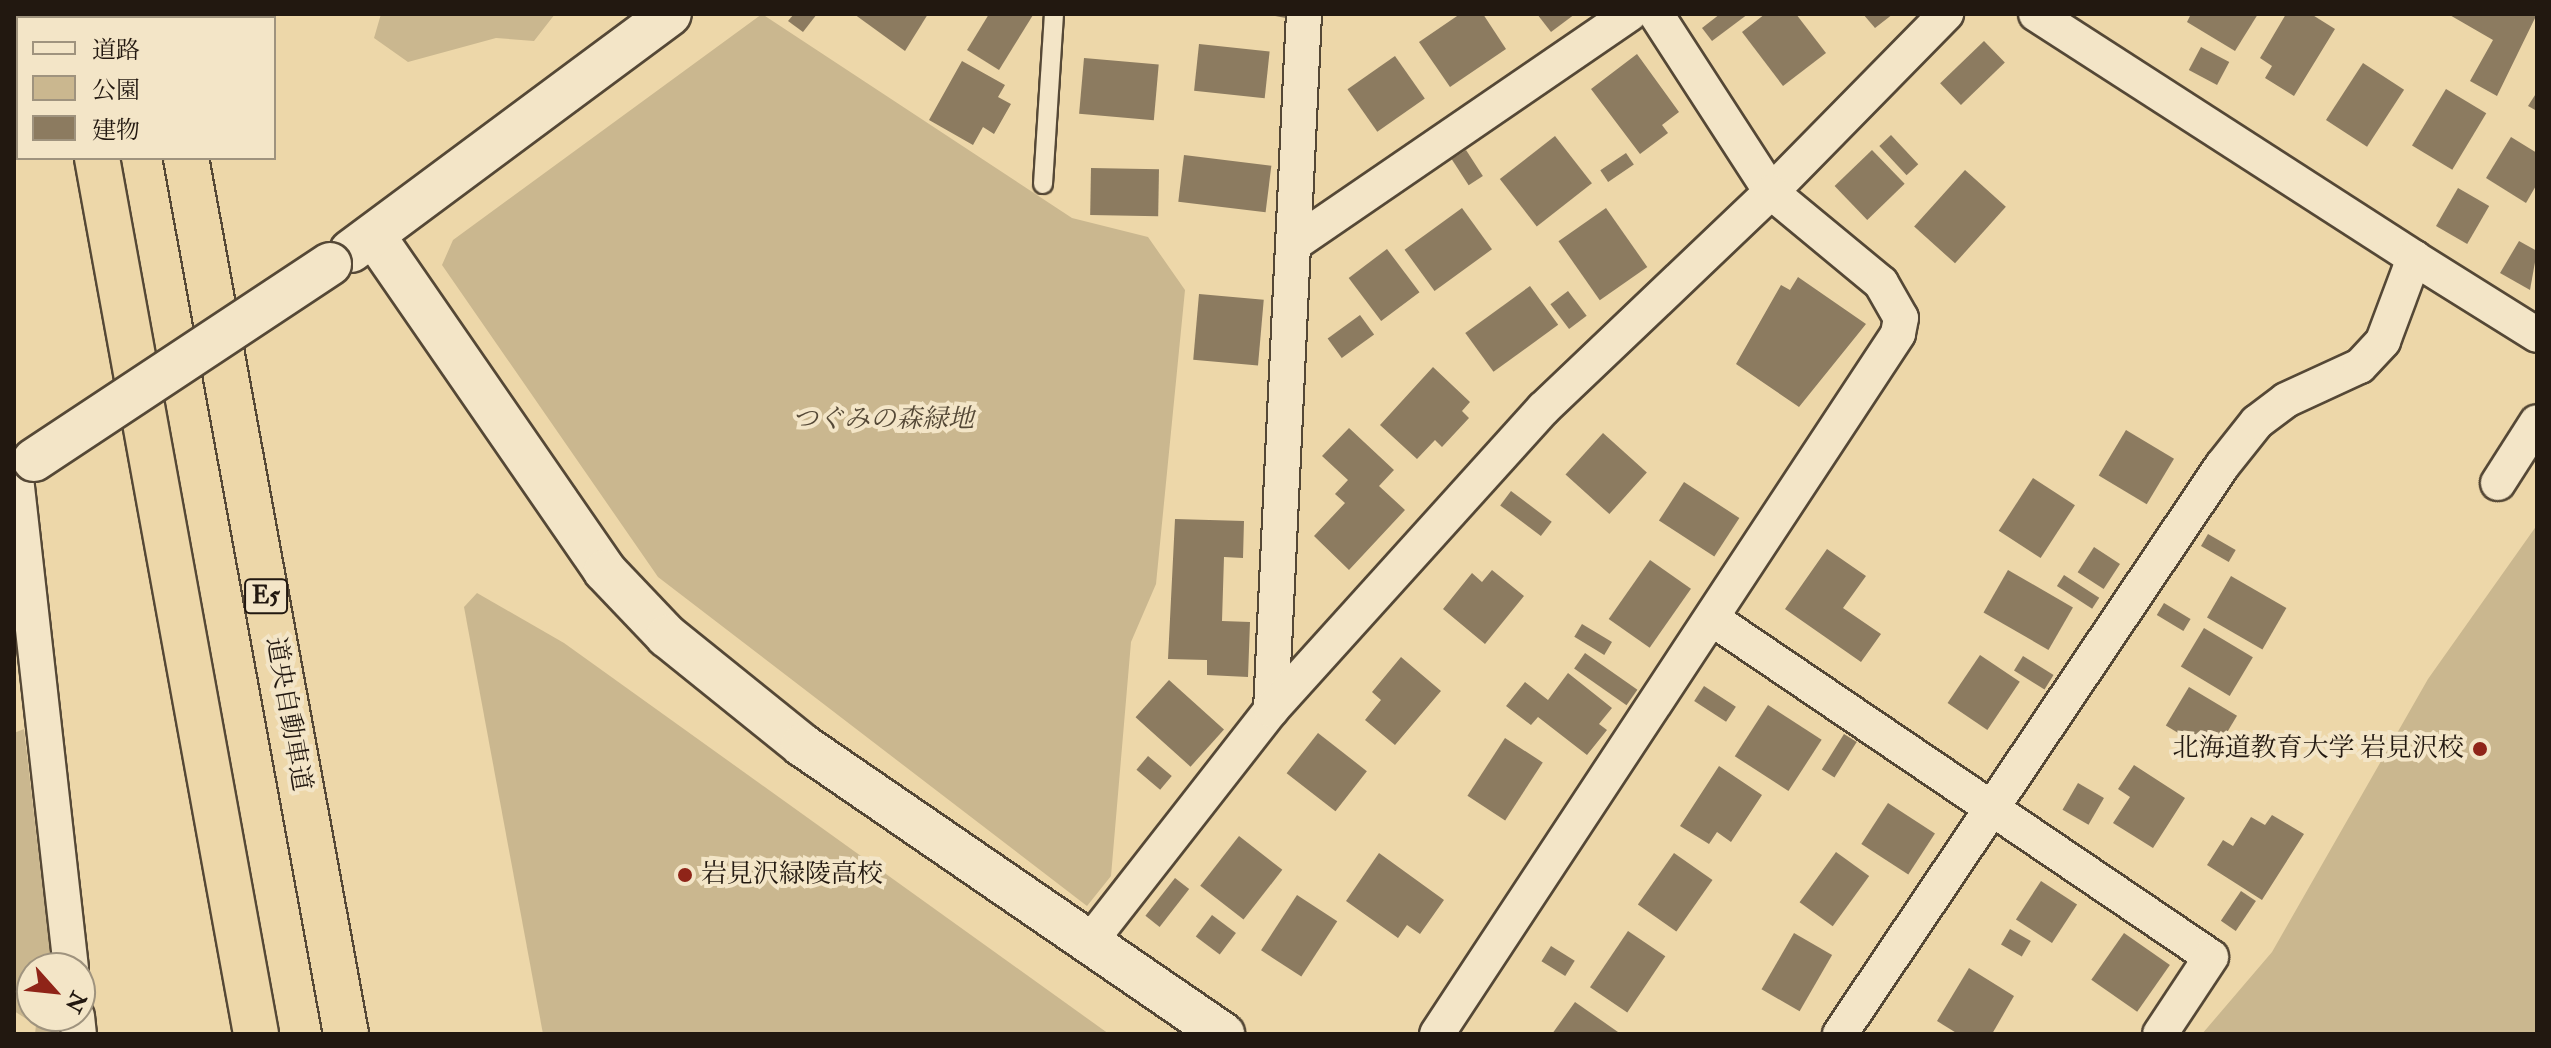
<!DOCTYPE html>
<html>
<head>
<meta charset="utf-8">
<style>
  body { margin:0 }
  #map { position:relative; width:2551px; height:1048px; overflow:hidden; background:#edd7a9; font-family:"IM FELL Double Pica","Noto Serif JP",serif }
  div>[style] { position:absolute }
  [style*='--x'] { left:calc(var(--x)*1px); top:calc(var(--y)*1px); width:calc(var(--w)*1px); rotate:calc(var(--a)*1deg) }
  .green>* { inset:0; background:#cab78f }
  .building>* { inset:0; background:#8c7b60; transform-origin:0 0 }
  .roads { filter:drop-shadow(2px 0 #554836) drop-shadow(-2px 0 #554836) drop-shadow(0 2px #554836) drop-shadow(0 -2px #554836) }
  .service>* { height:18px; margin:-9px; padding:0 9px; transform-origin:9px; border-radius:9px; background:#f3e5c7 }
  .minor>* { height:34px; margin:-17px; padding:0 17px; transform-origin:17px; border-radius:17px; background:#f3e5c7 }
  .tertiary>* { height:42px; margin:-21px; padding:0 21px; transform-origin:21px; border-radius:21px; background:#f3e5c7 }
  .motorway>* { height:44px; margin:-22px; padding:0 22px; transform-origin:22px; border-radius:22px; background:#edd7a9 }
  .bridges { filter:drop-shadow(2px 0 #554836) drop-shadow(-2px 0 #554836) drop-shadow(0 2px #554836) drop-shadow(0 -2px #554836) }
  .tertiary-bridge>* { height:42px; margin:-21px; padding:0 21px; transform-origin:21px; border-radius:21px; background:#f3e5c7 }
  .dots>* { width:22px; height:22px; translate:-50% -50%; box-sizing:border-box; border:4px solid #f3e5c7; border-radius:50% }
  span { translate:-50% -50%; white-space:nowrap; text-align:center; line-height:1.15; -webkit-text-stroke:8px #f3e5c7; paint-order:stroke }
  .shield-label span { padding:2px 6px; background:#f3e5c7; border:2px solid; border-radius:6px; -webkit-text-stroke-width:0 }
  .shield-label { font-size:24px; color:#221810; font-weight:700 }
  .park-label { font-size:26px; color:#544836; font-style:italic }
  .street-label { font-size:26px; color:#221810 }
  .poi-label { font-size:26px; color:#221810 }
  .right { translate:-100% -50%; text-align:right }
  .left { translate:0 -50%; text-align:left }
  .frame { position:absolute; inset:0; border:16px solid #221810; pointer-events:none }
  .legend { position:absolute; left:16px; top:16px; width:260px; height:144px; box-sizing:border-box; background:#f3e5c7; border:2px solid #9f937e; margin:0; padding:10px 14px; list-style:none; font-size:24px; color:#221810 }
  .legend li { display:flex; align-items:center; gap:16px; height:40px }
  .legend b { width:40px; border:2px solid #9f937e }
  .north { position:absolute; left:16px; top:952px; width:80px; height:80px; box-sizing:border-box; background:#f3e5c7; border:2px solid #9f937e; border-radius:50%; rotate:117deg; font-size:22px; font-weight:700; line-height:32px; text-align:center; color:#221810 }
  .north::after { content:''; display:block; margin:auto; width:28px; height:36px; background:#8f2418; clip-path:polygon(50% 0,100% 100%,50% 72%,0 100%) }
</style>
</head>
<body>
<div id="map">
  <div class="green">
    <div style="clip-path:polygon(381px 14px,555px 14px,534px 41px,496px 38px,408px 62px,374px 38px)"></div>
    <div style="clip-path:polygon(762px 14px,1072px 218px,1148px 237px,1185px 290px,1156px 584px,1131px 642px,1111px 876px,1087px 906px,658px 577px,442px 265px,453px 240px)"></div>
    <div style="clip-path:polygon(2537px 525px,2537px 1034px,2202px 1034px,2272px 952px,2428px 679px)"></div>
    <div style="clip-path:polygon(477px 593px,564px 643px,1109px 1034px,543px 1034px,464px 607px)"></div>
    <div style="clip-path:polygon(24px 729px,52px 968px,32px 968px,32px 1016px,57px 1016px,59px 1034px,35px 1034px,36px 1025px,14px 1011px,14px 733px)"></div>
  </div>
  <div class="building">
    <div style="clip-path:polygon(794px 14px,817px 14px,803px 32px,788px 21px)"></div>
    <div style="clip-path:polygon(854px 14px,928px 14px,905px 51px)"></div>
    <div style="clip-path:polygon(989px 14px,1033px 15px,999px 70px,967px 50px)"></div>
    <div style="clip-path:polygon(1265px 14px,1286px 14px,1286px 18px)"></div>
    <div style="clip-path:polygon(1460px 14px,1483px 14px,1506px 49px,1450px 87px,1419px 42px)"></div>
    <div style="clip-path:polygon(1537px 14px,1575px 14px,1551px 32px)"></div>
    <div style="clip-path:polygon(1720px 14px,1748px 14px,1712px 41px,1702px 28px)"></div>
    <div style="clip-path:polygon(1765px 14px,1796px 14px,1826px 53px,1783px 86px,1742px 32px)"></div>
    <div style="clip-path:polygon(1863px 14px,1893px 14px,1875px 28px)"></div>
    <div style="clip-path:polygon(2191px 14px,2258px 14px,2235px 51px,2187px 22px)"></div>
    <div style="clip-path:polygon(2286px 14px,2311px 14px,2335px 29px,2294px 96px,2265px 78px,2272px 66px,2260px 58px)"></div>
    <div style="clip-path:polygon(2448px 14px,2537px 14px,2497px 96px,2470px 81px,2493px 40px)"></div>
    <div style="left:1984px;top:41px;width:30px;height:61px;rotate:46deg"></div>
    <div style="left:1199px;top:44px;width:71px;height:47px;rotate:6deg"></div>
    <div style="left:2201px;top:47px;width:32px;height:26px;rotate:28deg"></div>
    <div style="clip-path:polygon(1637px 54px,1679px 112px,1662px 125px,1668px 133px,1640px 154px,1591px 89px)"></div>
    <div style="left:1395px;top:56px;width:52px;height:58px;rotate:55deg"></div>
    <div style="left:1084px;top:58px;width:75px;height:56px;rotate:5deg"></div>
    <div style="clip-path:polygon(962px 61px,1005px 85px,998px 97px,1011px 104px,994px 134px,983px 127px,973px 145px,929px 120px)"></div>
    <div style="left:2363px;top:63px;width:49px;height:68px;rotate:33deg"></div>
    <div style="left:2446px;top:89px;width:47px;height:66px;rotate:31deg"></div>
    <div style="clip-path:polygon(2537px 92px,2537px 111px,2528px 106px)"></div>
    <div style="left:1891px;top:135px;width:40px;height:16px;rotate:47deg"></div>
    <div style="left:1555px;top:136px;width:60px;height:70px;rotate:52deg"></div>
    <div style="clip-path:polygon(2511px 137px,2537px 153px,2537px 184px,2526px 203px,2486px 178px)"></div>
    <div style="left:1466px;top:150px;width:31px;height:17px;rotate:57deg"></div>
    <div style="left:1872px;top:150px;width:47px;height:52px;rotate:46deg"></div>
    <div style="left:1626px;top:153px;width:14px;height:31px;rotate:56deg"></div>
    <div style="left:1184px;top:155px;width:88px;height:47px;rotate:7deg"></div>
    <div style="left:1091px;top:168px;width:68px;height:47px;rotate:1deg"></div>
    <div style="left:1965px;top:170px;width:55px;height:76px;rotate:42deg"></div>
    <div style="left:2458px;top:188px;width:36px;height:44px;rotate:30deg"></div>
    <div style="left:1462px;top:208px;width:51px;height:71px;rotate:54deg"></div>
    <div style="left:1606px;top:208px;width:72px;height:58px;rotate:55deg"></div>
    <div style="clip-path:polygon(2519px 241px,2537px 251px,2530px 290px,2500px 273px)"></div>
    <div style="left:1387px;top:249px;width:54px;height:48px;rotate:53deg"></div>
    <div style="clip-path:polygon(1798px 277px,1866px 324px,1799px 407px,1736px 364px,1781px 285px,1790px 290px)"></div>
    <div style="left:1530px;top:286px;width:48px;height:80px;rotate:54deg"></div>
    <div style="left:1568px;top:291px;width:31px;height:22px;rotate:53deg"></div>
    <div style="left:1199px;top:294px;width:65px;height:66px;rotate:5deg"></div>
    <div style="left:1360px;top:315px;width:24px;height:40px;rotate:54deg"></div>
    <div style="clip-path:polygon(1433px 367px,1470px 402px,1462px 411px,1469px 418px,1442px 447px,1435px 440px,1417px 459px,1380px 425px)"></div>
    <div style="clip-path:polygon(1349px 428px,1394px 470px,1379px 486px,1405px 510px,1349px 570px,1314px 536px,1345px 503px,1335px 494px,1348px 480px,1322px 456px)"></div>
    <div style="left:2126px;top:430px;width:56px;height:53px;rotate:31deg"></div>
    <div style="left:1603px;top:433px;width:59px;height:56px;rotate:42deg"></div>
    <div style="left:2033px;top:478px;width:50px;height:63px;rotate:33deg"></div>
    <div style="left:1684px;top:482px;width:66px;height:46px;rotate:33deg"></div>
    <div style="left:1511px;top:491px;width:51px;height:18px;rotate:37deg"></div>
    <div style="clip-path:polygon(1175px 519px,1244px 521px,1243px 558px,1224px 557px,1222px 621px,1250px 622px,1248px 677px,1207px 675px,1207px 660px,1168px 659px)"></div>
    <div style="left:2208px;top:534px;width:32px;height:14px;rotate:30deg"></div>
    <div style="left:2094px;top:547px;width:31px;height:30px;rotate:33deg"></div>
    <div style="clip-path:polygon(1827px 549px,1866px 576px,1843px 608px,1881px 634px,1861px 662px,1785px 609px)"></div>
    <div style="left:1650px;top:560px;width:50px;height:72px;rotate:35deg"></div>
    <div style="clip-path:polygon(1492px 570px,1524px 596px,1485px 644px,1443px 609px,1472px 573px,1482px 582px)"></div>
    <div style="left:2008px;top:570px;width:75px;height:49px;rotate:30deg"></div>
    <div style="left:2064px;top:575px;width:42px;height:13px;rotate:33deg"></div>
    <div style="left:2231px;top:576px;width:64px;height:48px;rotate:30deg"></div>
    <div style="left:2164px;top:603px;width:31px;height:14px;rotate:31deg"></div>
    <div style="left:1582px;top:624px;width:35px;height:15px;rotate:31deg"></div>
    <div style="left:2204px;top:628px;width:57px;height:45px;rotate:31deg"></div>
    <div style="left:1585px;top:653px;width:64px;height:19px;rotate:35deg"></div>
    <div style="left:1980px;top:655px;width:48px;height:58px;rotate:34deg"></div>
    <div style="left:2023px;top:656px;width:36px;height:17px;rotate:32deg"></div>
    <div style="clip-path:polygon(1401px 657px,1441px 691px,1395px 745px,1365px 720px,1381px 700px,1372px 692px)"></div>
    <div style="clip-path:polygon(1568px 673px,1612px 708px,1599px 724px,1607px 730px,1587px 755px,1538px 717px,1531px 725px,1506px 706px,1525px 682px,1548px 700px)"></div>
    <div style="left:1169px;top:680px;width:74px;height:50px;rotate:42deg"></div>
    <div style="left:1704px;top:686px;width:38px;height:18px;rotate:33deg"></div>
    <div style="left:2189px;top:687px;width:56px;height:45px;rotate:31deg"></div>
    <div style="left:1768px;top:705px;width:64px;height:61px;rotate:33deg"></div>
    <div style="left:1318px;top:733px;width:62px;height:51px;rotate:38deg"></div>
    <div style="left:1844px;top:734px;width:15px;height:42px;rotate:32deg"></div>
    <div style="left:1505px;top:738px;width:45px;height:69px;rotate:33deg"></div>
    <div style="left:1148px;top:756px;width:31px;height:18px;rotate:40deg"></div>
    <div style="clip-path:polygon(2134px 765px,2185px 798px,2153px 848px,2113px 823px,2130px 797px,2118px 789px)"></div>
    <div style="clip-path:polygon(1719px 766px,1762px 795px,1731px 842px,1717px 832px,1709px 844px,1680px 826px)"></div>
    <div style="left:2078px;top:783px;width:30px;height:31px;rotate:30deg"></div>
    <div style="left:1888px;top:803px;width:56px;height:49px;rotate:33deg"></div>
    <div style="clip-path:polygon(2272px 815px,2304px 834px,2262px 900px,2207px 865px,2223px 840px,2233px 846px,2251px 817px,2265px 825px)"></div>
    <div style="left:1239px;top:836px;width:55px;height:63px;rotate:38deg"></div>
    <div style="left:1836px;top:852px;width:41px;height:62px;rotate:36deg"></div>
    <div style="clip-path:polygon(1379px 853px,1444px 900px,1420px 934px,1407px 925px,1398px 938px,1346px 901px)"></div>
    <div style="left:1674px;top:853px;width:47px;height:63px;rotate:35deg"></div>
    <div style="left:1175px;top:878px;width:18px;height:48px;rotate:38deg"></div>
    <div style="left:2041px;top:881px;width:43px;height:46px;rotate:33deg"></div>
    <div style="left:2241px;top:891px;width:18px;height:36px;rotate:34deg"></div>
    <div style="left:1297px;top:895px;width:48px;height:66px;rotate:33deg"></div>
    <div style="left:1212px;top:915px;width:30px;height:27px;rotate:37deg"></div>
    <div style="left:2010px;top:929px;width:24px;height:18px;rotate:30deg"></div>
    <div style="left:1628px;top:931px;width:45px;height:68px;rotate:34deg"></div>
    <div style="left:1794px;top:933px;width:44px;height:65px;rotate:30deg"></div>
    <div style="left:2124px;top:933px;width:56px;height:57px;rotate:35deg"></div>
    <div style="left:1551px;top:946px;width:28px;height:18px;rotate:32deg"></div>
    <div style="clip-path:polygon(1969px 968px,2014px 996px,1992px 1034px,1958px 1034px,1937px 1021px)"></div>
    <div style="clip-path:polygon(1575px 1002px,1618px 1032px,1616px 1034px,1552px 1034px)"></div>
  </div>
  <div class="roads">
    <div class="service">
      <div style="--x:1043;--y:184;--w:170;--a:-86.3"></div>
    </div>
    <div class="minor">
      <div style="--x:1656;--y:14;--w:212;--a:57.1"></div>
      <div style="--x:1771;--y:192;--w:250;--a:-45.5"></div>
      <div style="--x:2036;--y:14;--w:450;--a:32.8"></div>
      <div style="--x:1295;--y:243;--w:405;--a:-34.4"></div>
      <div style="--x:15;--y:469;--w:502;--a:83.6"></div>
      <div style="--x:2498;--y:483;--w:72;--a:-57.4"></div>
      <div style="--x:1714;--y:620;--w:600;--a:34.14"></div>
      <div style="--x:2211;--y:957;--w:92;--a:123.5"></div>
      <div style="--x:1271;--y:710;--w:697;--a:-87.29"></div>
      <div style="--x:1089;--y:943;--w:296;--a:-52"></div>
      <div style="--x:1271;--y:710;--w:406;--a:-47.9"></div>
      <div style="--x:1543;--y:409;--w:315;--a:-43.6"></div>
      <div style="--x:1771;--y:192;--w:143;--a:39.6"></div>
      <div style="--x:1881;--y:283;--w:40;--a:60.3"></div>
      <div style="--x:1901;--y:318;--w:16;--a:101"></div>
      <div style="--x:1898;--y:334;--w:838;--a:123.37"></div>
      <div style="--x:77;--y:1016;--w:18;--a:84"></div>
      <div style="--x:1840;--y:1034;--w:685;--a:-56.08"></div>
      <div style="--x:2222;--y:466;--w:56;--a:-51.5"></div>
      <div style="--x:2257;--y:422;--w:36;--a:-37"></div>
      <div style="--x:2286;--y:400;--w:81;--a:-24.7"></div>
      <div style="--x:2360;--y:366;--w:34;--a:-47"></div>
      <div style="--x:2383;--y:341;--w:89;--a:-69.5"></div>
      <div style="--x:2414;--y:258;--w:145;--a:32"></div>
    </div>
    <div class="tertiary">
      <div style="--x:374;--y:236;--w:407;--a:55.4"></div>
      <div style="--x:605;--y:571;--w:90;--a:46.4"></div>
      <div style="--x:667;--y:636;--w:174;--a:38.9"></div>
      <div style="--x:802;--y:745;--w:511;--a:34.47"></div>
      <div style="--x:351;--y:251;--w:397;--a:-36.6"></div>
    </div>
    <div class="motorway">
      <div style="--x:71;--y:14;--w:4;--a:76"></div>
      <div style="--x:160;--y:14;--w:4;--a:76"></div>
      <div style="--x:97;--y:158;--w:890;--a:79.71"></div>
      <div style="--x:186;--y:158;--w:890;--a:79.65"></div>
    </div>
  </div>
  <div class="bridges">
    <div class="tertiary-bridge">
      <div style="--x:34;--y:460;--w:355;--a:-33.5"></div>
    </div>
  </div>
  <div class="dots">
    <div style="left:2480px;top:749px;background:#8f2418"></div>
    <div style="left:685px;top:875px;background:#8f2418"></div>
  </div>
  <div class="shield-label">
    <span style="left:266px;top:596px">E5</span>
  </div>
  <div class="park-label">
    <span style="left:883px;top:420px">つぐみの森緑地</span>
  </div>
  <div class="street-label">
    <span style="left:288px;top:714px;rotate:80deg">道央自動車道</span>
  </div>
  <div class="poi-label">
    <span class="right" style="left:2464px;top:749px">北海道教育大学 岩見沢校</span>
    <span class="left" style="left:701px;top:875px">岩見沢緑陵高校</span>
  </div>
  <div class="frame"></div>
  <ul class="legend">
  <li><b style="height:10px;background:#f3e5c7"></b>道路</li>
  <li><b style="height:22px;background:#cab78f"></b>公園</li>
  <li><b style="height:22px;background:#8c7b60"></b>建物</li>
  </ul>
  <div class="north">N</div>
</div>
</body>
</html>
